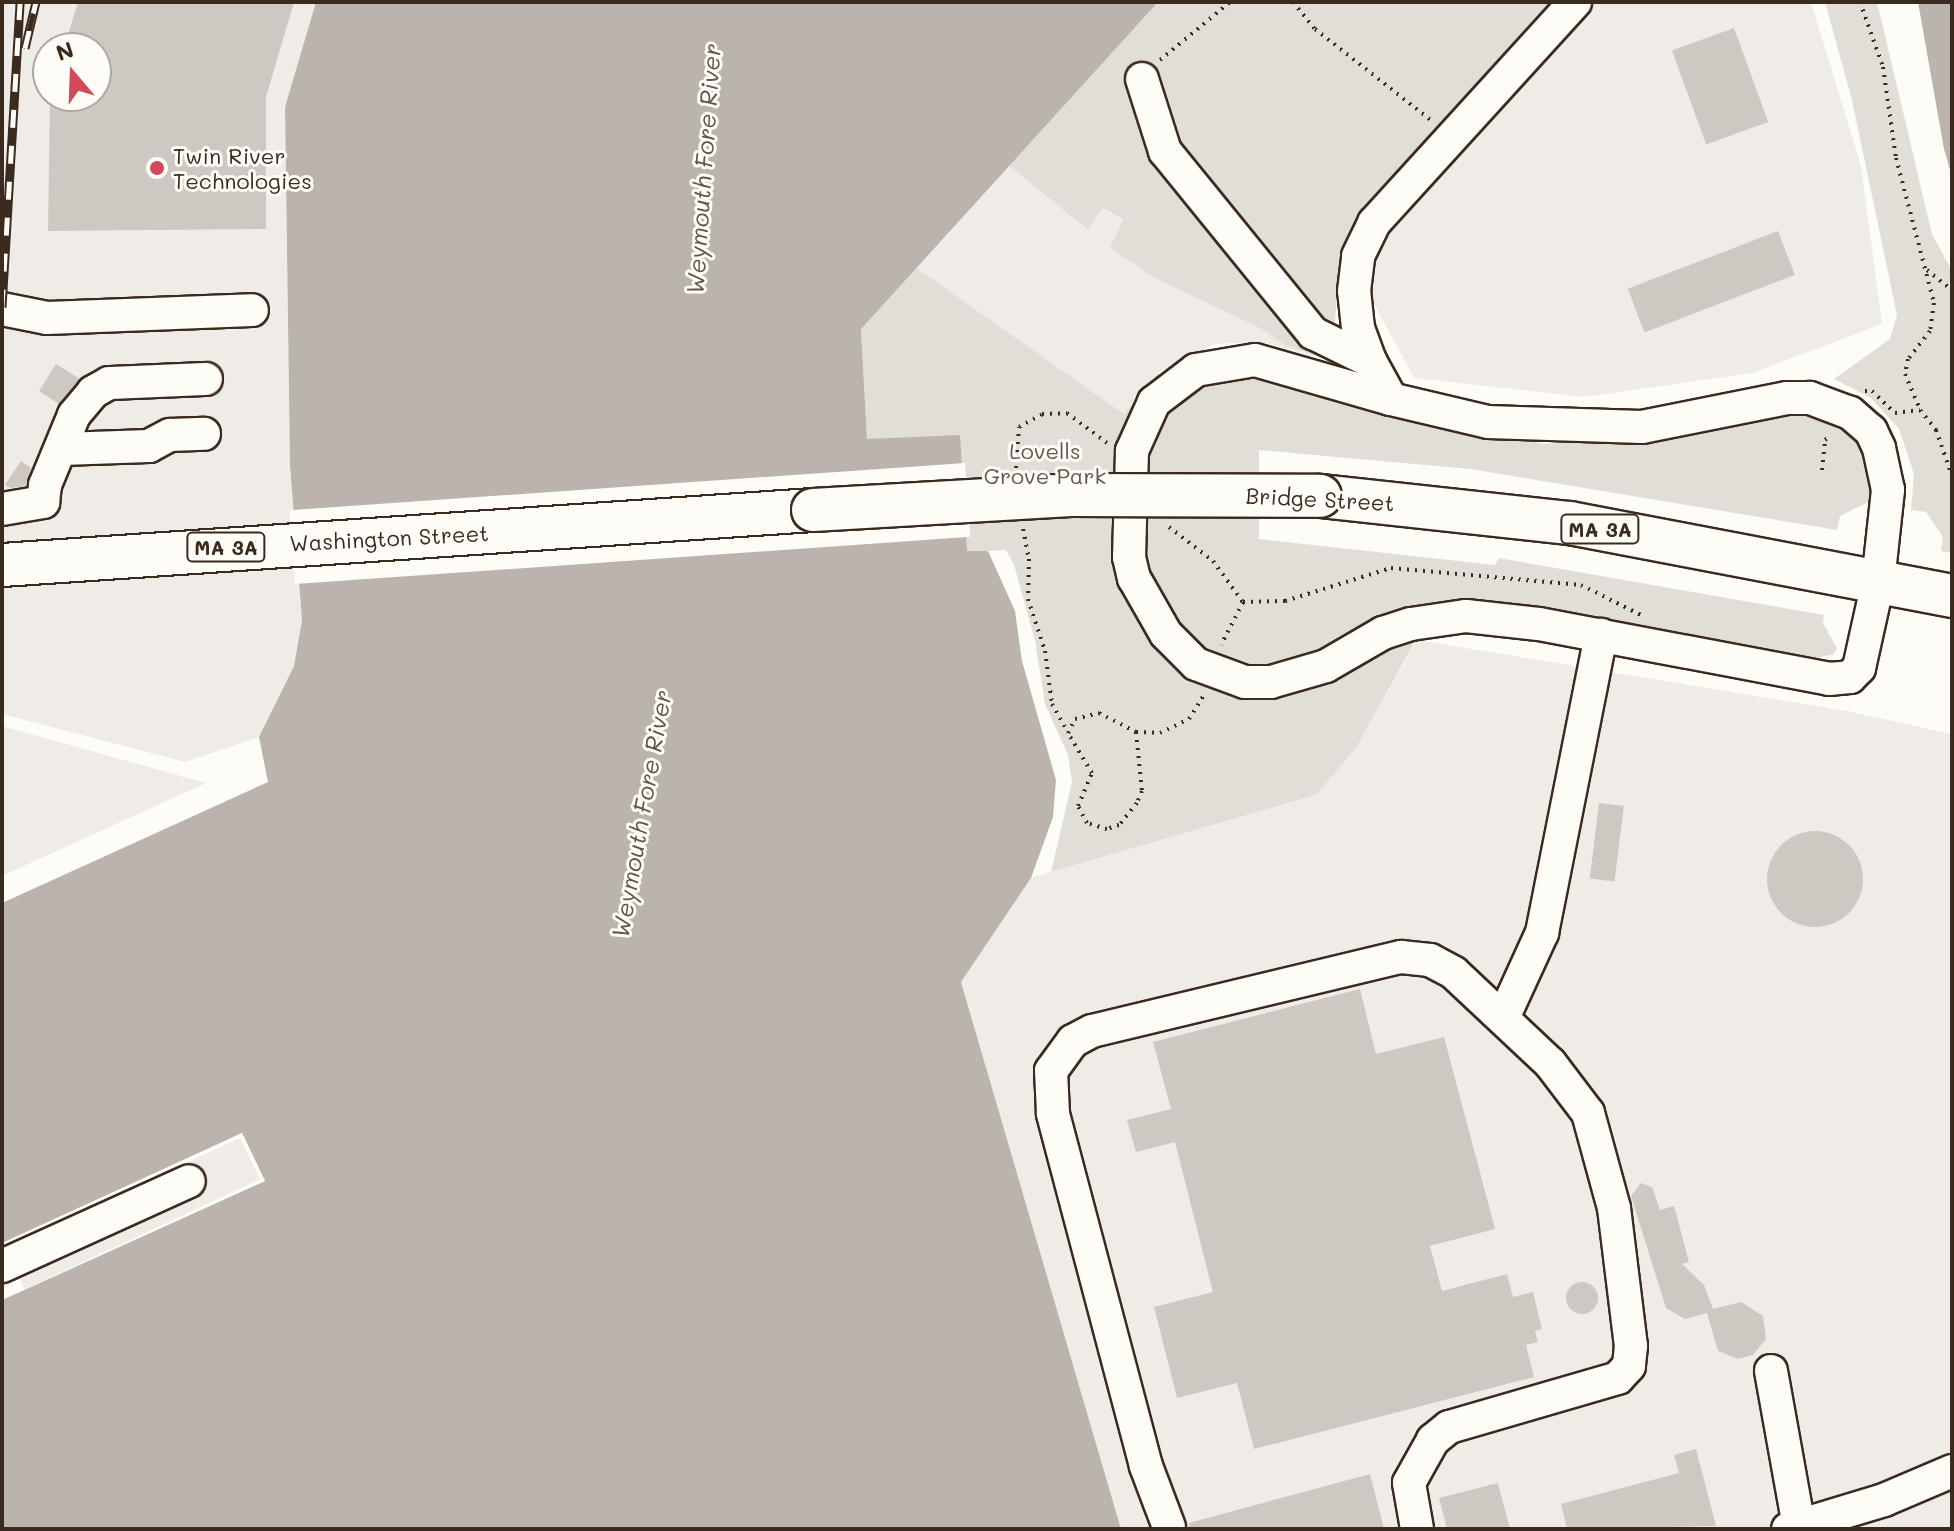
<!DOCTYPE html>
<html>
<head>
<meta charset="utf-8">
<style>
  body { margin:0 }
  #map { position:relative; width:1954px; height:1531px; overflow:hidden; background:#fdfcf7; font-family:Mali,sans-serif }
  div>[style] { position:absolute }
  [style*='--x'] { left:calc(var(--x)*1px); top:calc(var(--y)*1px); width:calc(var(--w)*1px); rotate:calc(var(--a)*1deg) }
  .built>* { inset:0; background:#efece7; transform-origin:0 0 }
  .green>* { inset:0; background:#e1ded7 }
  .water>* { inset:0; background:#bbb4ad }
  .pier>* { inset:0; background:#fdfcf7; transform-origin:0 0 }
  .building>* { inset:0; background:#cdc8c2; transform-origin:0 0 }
  .round { border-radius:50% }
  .path>* { height:4px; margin-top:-2px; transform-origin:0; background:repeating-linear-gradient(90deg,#3b2a1e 0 2px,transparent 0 8px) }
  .roads { filter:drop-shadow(2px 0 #3b2a1e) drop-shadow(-2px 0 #3b2a1e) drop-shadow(0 2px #3b2a1e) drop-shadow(0 -2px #3b2a1e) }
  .minor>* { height:32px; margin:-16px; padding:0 16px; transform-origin:16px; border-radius:16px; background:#fdfcf7 }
  .major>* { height:42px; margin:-21px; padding:0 21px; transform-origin:21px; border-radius:21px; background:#fdfcf7 }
  .rail>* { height:9px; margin-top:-4.5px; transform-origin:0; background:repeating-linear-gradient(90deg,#fdfcf7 0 18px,#3b2a1e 0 36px); box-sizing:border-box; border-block:2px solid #3b2a1e }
  .bridges { filter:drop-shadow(2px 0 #3b2a1e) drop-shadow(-2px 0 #3b2a1e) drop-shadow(0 2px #3b2a1e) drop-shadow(0 -2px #3b2a1e) }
  .major-bridge>* { height:42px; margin:-21px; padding:0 21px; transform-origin:21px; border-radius:21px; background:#fdfcf7 }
  .dots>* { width:22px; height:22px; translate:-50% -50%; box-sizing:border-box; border:4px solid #fdfcf7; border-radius:50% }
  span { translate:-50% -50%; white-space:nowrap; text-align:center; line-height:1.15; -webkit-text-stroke:6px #fdfcf7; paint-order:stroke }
  .shield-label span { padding:2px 6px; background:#fdfcf7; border:2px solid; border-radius:6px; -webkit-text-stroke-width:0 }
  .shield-label { font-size:20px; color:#3b2a1e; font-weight:700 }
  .poi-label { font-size:22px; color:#3b2a1e }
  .left { translate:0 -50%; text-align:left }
  .park-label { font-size:22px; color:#64574c }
  .street-label { font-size:22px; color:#3b2a1e }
  .water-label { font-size:24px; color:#615349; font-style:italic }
  .frame { position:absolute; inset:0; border:4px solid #3b2a1e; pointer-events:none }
  .north { position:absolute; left:32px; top:32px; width:80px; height:80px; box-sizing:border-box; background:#fdfcf7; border:2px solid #afa8a0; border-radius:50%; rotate:341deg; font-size:22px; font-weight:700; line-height:32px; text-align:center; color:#3b2a1e }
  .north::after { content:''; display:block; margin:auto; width:28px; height:36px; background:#d1495b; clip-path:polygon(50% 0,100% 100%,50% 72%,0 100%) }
</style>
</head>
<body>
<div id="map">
  <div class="built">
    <div style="clip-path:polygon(evenodd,2px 2px,316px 2px,285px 107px,290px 465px,302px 620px,294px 666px,259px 737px,185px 762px,2px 714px,2px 2px,48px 48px,96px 48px,96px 96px,48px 96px,48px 48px)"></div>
    <div style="clip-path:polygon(1587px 2px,1811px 2px,1861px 166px,1882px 324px,1752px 373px,1584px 397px,1414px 378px,1360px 278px,1380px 226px)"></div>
    <div style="clip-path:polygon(1008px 165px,1088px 230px,1103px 208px,1332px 361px,1262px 342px,1215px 344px,1158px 373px,1124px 414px,915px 268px)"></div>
    <div style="clip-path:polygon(1417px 640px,1847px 711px,1952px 734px,1952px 1529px,1121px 1529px,961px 982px,1031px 878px,1316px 795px,1356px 748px)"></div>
    <div style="clip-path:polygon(2px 726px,206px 783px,2px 876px)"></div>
    <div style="left:242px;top:1133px;width:53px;height:264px;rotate:64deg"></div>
  </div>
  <div class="green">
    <div style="clip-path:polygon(1158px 2px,1557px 2px,1362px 216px,1340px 254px,1332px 361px,1287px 346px,1260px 328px,1155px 278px,1110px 248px,1123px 220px,1103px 208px,1088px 230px,1008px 165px)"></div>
    <div style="clip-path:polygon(1825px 2px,1877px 2px,1932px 234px,1952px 271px,1952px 553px,1941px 551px,1943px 537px,1926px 512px,1911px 510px,1914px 474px,1899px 429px,1871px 398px,1834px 379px,1890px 339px,1897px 315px,1852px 100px)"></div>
    <div style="clip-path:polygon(915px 267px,1124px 414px,1158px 373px,1178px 401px,1212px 383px,1251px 375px,1395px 418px,1545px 444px,1668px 436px,1809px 411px,1842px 425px,1867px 454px,1874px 486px,1871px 501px,1840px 516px,1837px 530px,1470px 469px,1259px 450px,1259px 539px,1495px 565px,1499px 558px,1824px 615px,1823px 623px,1837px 648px,1834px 654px,1812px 659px,1471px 601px,1436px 604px,1356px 748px,1316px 795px,1051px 872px,1072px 782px,1068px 755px,1045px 704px,1035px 640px,1014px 565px,1006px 550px,967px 552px,867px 439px,861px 328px)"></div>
  </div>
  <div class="water">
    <div style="clip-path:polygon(316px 2px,1158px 2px,861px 329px,867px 439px,960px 435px,967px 551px,988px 551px,1015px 611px,1022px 661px,1056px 780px,1053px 817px,1031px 878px,961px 982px,1121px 1529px,2px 1529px,2px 1300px,265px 1181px,242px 1133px,2px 1243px,2px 903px,268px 782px,259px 737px,294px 666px,302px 620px,290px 465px,285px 107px)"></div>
    <div style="clip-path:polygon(1918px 2px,1952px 2px,1952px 177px,1944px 149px)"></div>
  </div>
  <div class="pier">
    <div style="left:965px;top:463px;width:74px;height:677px;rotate:86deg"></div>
    <div style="clip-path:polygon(242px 1133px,265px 1181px,2px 1300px,260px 1179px,240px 1138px,2px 1247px)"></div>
  </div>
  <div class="building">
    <div style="clip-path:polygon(78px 2px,294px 2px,266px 97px,266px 229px,48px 231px,50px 96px,96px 96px,96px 48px,64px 48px)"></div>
    <div style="left:1734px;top:28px;width:100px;height:66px;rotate:70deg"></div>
    <div style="left:1778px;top:231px;width:47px;height:161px;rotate:69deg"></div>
    <div style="clip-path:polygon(56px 364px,80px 379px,59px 404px,39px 391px)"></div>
    <div style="clip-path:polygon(21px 461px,31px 468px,26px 486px,11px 488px,5px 485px)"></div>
    <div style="left:1599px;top:803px;width:25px;height:76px;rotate:7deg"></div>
    <div class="round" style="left:1767px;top:831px;width:96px;height:96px"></div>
    <div style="clip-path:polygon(1360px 989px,1376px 1054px,1444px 1037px,1495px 1229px,1430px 1246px,1442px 1291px,1507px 1274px,1513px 1297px,1533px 1292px,1542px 1329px,1535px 1331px,1538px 1342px,1526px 1345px,1534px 1377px,1254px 1449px,1237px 1383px,1177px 1398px,1154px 1307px,1213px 1292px,1175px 1142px,1136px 1152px,1127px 1120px,1171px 1109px,1153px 1042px)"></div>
    <div style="clip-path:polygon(1641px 1183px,1652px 1187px,1660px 1210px,1674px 1206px,1689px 1262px,1682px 1264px,1704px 1285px,1713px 1309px,1741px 1302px,1763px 1316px,1766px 1339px,1753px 1355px,1738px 1359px,1718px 1351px,1707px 1313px,1685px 1319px,1666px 1308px,1631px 1196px)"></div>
    <div class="round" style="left:1566px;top:1282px;width:32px;height:32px"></div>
    <div style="clip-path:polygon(1696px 1449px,1716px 1526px,1567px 1529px,1561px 1504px,1679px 1473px,1674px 1455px)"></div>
    <div style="clip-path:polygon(1370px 1474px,1384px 1529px,1190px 1529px,1189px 1523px)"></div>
    <div style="clip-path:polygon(1498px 1483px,1510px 1529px,1447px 1529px,1439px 1498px)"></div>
  </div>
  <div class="path">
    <div style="--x:1293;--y:2;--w:35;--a:51"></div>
    <div style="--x:1315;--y:29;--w:150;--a:38.2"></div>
    <div style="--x:1860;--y:2;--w:69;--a:70.5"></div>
    <div style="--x:1883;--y:67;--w:92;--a:81.9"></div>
    <div style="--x:1896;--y:158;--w:150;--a:75.3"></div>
    <div style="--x:1934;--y:303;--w:28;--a:98"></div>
    <div style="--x:1930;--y:331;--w:36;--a:128"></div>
    <div style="--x:1908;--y:359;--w:15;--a:101"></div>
    <div style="--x:1905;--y:374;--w:39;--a:67"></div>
    <div style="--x:1920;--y:410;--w:26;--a:51"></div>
    <div style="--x:1936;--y:430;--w:49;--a:70.8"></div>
    <div style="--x:1160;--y:60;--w:91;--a:-39.6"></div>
    <div style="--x:1927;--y:270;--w:32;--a:39"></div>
    <div style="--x:1865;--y:391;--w:7;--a:0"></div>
    <div style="--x:1872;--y:391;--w:32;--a:44"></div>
    <div style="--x:1895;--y:413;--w:25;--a:-7"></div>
    <div style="--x:1016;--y:468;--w:41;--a:-85.8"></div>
    <div style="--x:1019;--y:427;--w:26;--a:-29"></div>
    <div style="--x:1042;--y:414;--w:25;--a:-2"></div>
    <div style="--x:1067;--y:413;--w:50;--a:36.9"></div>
    <div style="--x:1822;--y:470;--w:30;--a:-84"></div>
    <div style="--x:1825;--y:440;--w:8;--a:-40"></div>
    <div style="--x:1169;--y:527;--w:56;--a:37.7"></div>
    <div style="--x:1213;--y:561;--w:51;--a:53.8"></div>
    <div style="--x:1243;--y:602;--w:48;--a:117.1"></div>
    <div style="--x:1023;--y:529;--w:31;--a:79"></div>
    <div style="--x:1029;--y:559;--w:40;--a:91.4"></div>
    <div style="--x:1028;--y:599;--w:55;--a:71.9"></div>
    <div style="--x:1045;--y:651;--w:53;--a:82.5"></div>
    <div style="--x:1052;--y:704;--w:33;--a:61"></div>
    <div style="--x:1243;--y:602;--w:42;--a:-1.4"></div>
    <div style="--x:1285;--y:601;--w:111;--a:-17.3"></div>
    <div style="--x:1391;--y:568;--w:191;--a:5.1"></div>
    <div style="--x:1581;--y:585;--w:69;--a:26.6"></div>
    <div style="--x:1136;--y:732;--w:59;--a:84.2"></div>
    <div style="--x:1142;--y:791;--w:13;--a:113"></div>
    <div style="--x:1137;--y:803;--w:28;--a:129"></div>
    <div style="--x:1119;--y:825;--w:13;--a:162"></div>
    <div style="--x:1107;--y:829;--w:21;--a:-163"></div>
    <div style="--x:1087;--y:823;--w:19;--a:-118"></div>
    <div style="--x:1078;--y:806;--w:36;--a:-67"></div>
    <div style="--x:1092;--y:773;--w:47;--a:-121"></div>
    <div style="--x:1068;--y:733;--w:16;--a:-63"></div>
    <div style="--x:1075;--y:719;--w:25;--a:-14"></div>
    <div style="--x:1099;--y:713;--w:42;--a:27.2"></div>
    <div style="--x:1136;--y:732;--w:24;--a:2"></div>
    <div style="--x:1160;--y:733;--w:32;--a:-26"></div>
    <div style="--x:1189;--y:719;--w:28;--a:-58"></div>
  </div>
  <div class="roads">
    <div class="minor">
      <div style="--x:1142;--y:79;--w:76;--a:72.3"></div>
      <div style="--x:1165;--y:151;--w:235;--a:50.9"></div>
      <div style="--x:1313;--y:333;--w:64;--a:26.2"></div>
      <div style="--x:2;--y:309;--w:46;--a:11.3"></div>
      <div style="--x:47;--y:318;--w:205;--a:-2.2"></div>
      <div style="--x:1391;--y:399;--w:141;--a:-164"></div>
      <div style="--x:1255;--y:360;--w:60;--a:170.4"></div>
      <div style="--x:1196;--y:370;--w:53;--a:142.7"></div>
      <div style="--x:1154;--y:402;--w:54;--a:114.2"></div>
      <div style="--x:1132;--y:451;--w:106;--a:91.6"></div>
      <div style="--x:1129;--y:557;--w:22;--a:77"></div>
      <div style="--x:1134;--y:578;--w:64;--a:60.3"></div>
      <div style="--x:1166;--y:634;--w:42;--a:45"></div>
      <div style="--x:1196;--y:664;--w:52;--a:20.2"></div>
      <div style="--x:1245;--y:682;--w:26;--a:0"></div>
      <div style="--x:1271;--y:682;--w:57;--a:-16.2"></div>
      <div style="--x:1326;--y:666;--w:66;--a:-30.1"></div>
      <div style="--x:1383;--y:633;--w:29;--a:-18"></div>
      <div style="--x:1411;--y:624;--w:56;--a:-8.3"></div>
      <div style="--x:1466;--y:616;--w:73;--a:6.3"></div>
      <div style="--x:1539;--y:624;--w:295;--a:10.7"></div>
      <div style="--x:1829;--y:679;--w:21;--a:-5"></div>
      <div style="--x:1850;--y:677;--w:13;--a:-45"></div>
      <div style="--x:1859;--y:668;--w:88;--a:-77.5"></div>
      <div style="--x:1878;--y:582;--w:93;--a:-83.8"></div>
      <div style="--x:1888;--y:490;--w:43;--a:-102.1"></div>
      <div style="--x:1879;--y:448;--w:19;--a:-115"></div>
      <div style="--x:1871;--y:431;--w:28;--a:-139"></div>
      <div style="--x:1850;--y:413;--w:43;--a:-159.4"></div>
      <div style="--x:1810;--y:398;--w:23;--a:180"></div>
      <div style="--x:1787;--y:398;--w:148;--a:168.7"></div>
      <div style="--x:1642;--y:427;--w:154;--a:-178.1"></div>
      <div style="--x:1488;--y:422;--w:100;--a:-166.7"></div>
      <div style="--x:1391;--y:399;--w:43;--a:-118.9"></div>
      <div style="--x:1370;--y:361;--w:35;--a:-110"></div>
      <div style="--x:1358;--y:328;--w:37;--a:-96"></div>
      <div style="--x:1354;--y:291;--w:35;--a:-83"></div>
      <div style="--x:1358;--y:256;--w:37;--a:-64"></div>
      <div style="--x:1374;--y:223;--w:299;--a:-47.7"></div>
      <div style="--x:62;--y:449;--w:87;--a:-2"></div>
      <div style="--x:149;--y:446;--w:24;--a:-28"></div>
      <div style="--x:170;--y:435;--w:34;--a:-2"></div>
      <div style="--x:2;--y:509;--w:42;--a:-9.7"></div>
      <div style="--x:43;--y:502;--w:17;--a:-83"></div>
      <div style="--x:45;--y:485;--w:76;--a:-67.5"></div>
      <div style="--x:74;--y:415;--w:30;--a:-50"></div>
      <div style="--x:93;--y:392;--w:18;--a:-29"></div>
      <div style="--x:109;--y:383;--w:97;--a:-2.4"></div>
      <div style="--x:1503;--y:1018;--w:94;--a:-65.4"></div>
      <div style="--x:1542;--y:933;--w:304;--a:-78.8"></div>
      <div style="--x:2;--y:1266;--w:205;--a:-24.4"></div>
      <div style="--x:1771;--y:1371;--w:158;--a:79.8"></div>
      <div style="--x:1169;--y:1527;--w:65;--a:-110.7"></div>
      <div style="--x:1146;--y:1466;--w:365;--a:-104.8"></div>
      <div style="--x:1053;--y:1113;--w:42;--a:-92.7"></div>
      <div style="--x:1051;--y:1071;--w:37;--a:-54"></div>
      <div style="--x:1073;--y:1041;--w:21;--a:-28"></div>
      <div style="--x:1092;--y:1031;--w:318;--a:-13.5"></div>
      <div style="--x:1401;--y:957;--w:29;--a:6"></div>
      <div style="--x:1430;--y:960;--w:27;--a:28"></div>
      <div style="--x:1454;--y:973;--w:132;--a:43.2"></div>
      <div style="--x:1550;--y:1063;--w:63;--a:52.8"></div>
      <div style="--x:1588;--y:1113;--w:98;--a:74.7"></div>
      <div style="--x:1614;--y:1208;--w:139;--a:83"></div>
      <div style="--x:1631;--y:1346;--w:20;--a:96"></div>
      <div style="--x:1629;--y:1366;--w:16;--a:133"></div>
      <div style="--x:1618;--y:1378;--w:176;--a:163.8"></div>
      <div style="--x:1449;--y:1427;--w:21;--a:141"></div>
      <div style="--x:1433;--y:1440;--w:49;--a:119.2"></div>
      <div style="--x:1409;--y:1483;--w:47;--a:80.1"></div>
      <div style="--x:1788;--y:1529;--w:100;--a:-16.8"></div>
      <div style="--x:1884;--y:1500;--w:74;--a:-23.1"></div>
    </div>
    <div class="major">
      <div style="--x:1320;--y:496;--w:251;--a:6.2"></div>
      <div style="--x:1570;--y:523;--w:389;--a:10.8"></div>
      <div style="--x:2;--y:565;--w:813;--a:-3.88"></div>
    </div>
  </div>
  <div class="rail">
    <div style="--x:25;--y:48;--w:47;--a:-76.6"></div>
    <div style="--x:2;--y:307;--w:306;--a:-86.6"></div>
  </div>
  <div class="bridges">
    <div class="major-bridge">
      <div style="--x:813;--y:510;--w:258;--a:-3.3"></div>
      <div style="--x:1071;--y:495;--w:249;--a:0.2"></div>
    </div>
  </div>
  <div class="dots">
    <div style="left:157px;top:168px;background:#d1495b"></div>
  </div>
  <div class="shield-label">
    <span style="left:1600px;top:529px">MA 3A</span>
    <span style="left:226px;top:547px">MA 3A</span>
  </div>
  <div class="poi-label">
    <span class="left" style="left:173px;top:168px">Twin River<br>Technologies</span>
  </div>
  <div class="park-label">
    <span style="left:1045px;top:463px">Lovells<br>Grove Park</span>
  </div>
  <div class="street-label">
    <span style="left:1320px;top:499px;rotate:3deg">Bridge Street</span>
    <span style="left:389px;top:538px;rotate:-3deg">Washington Street</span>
  </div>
  <div class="water-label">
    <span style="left:703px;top:169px;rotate:-86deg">Weymouth Fore River</span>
    <span style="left:641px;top:814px;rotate:-80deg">Weymouth Fore River</span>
  </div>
  <div class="frame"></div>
  <div class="north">N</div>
</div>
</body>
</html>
